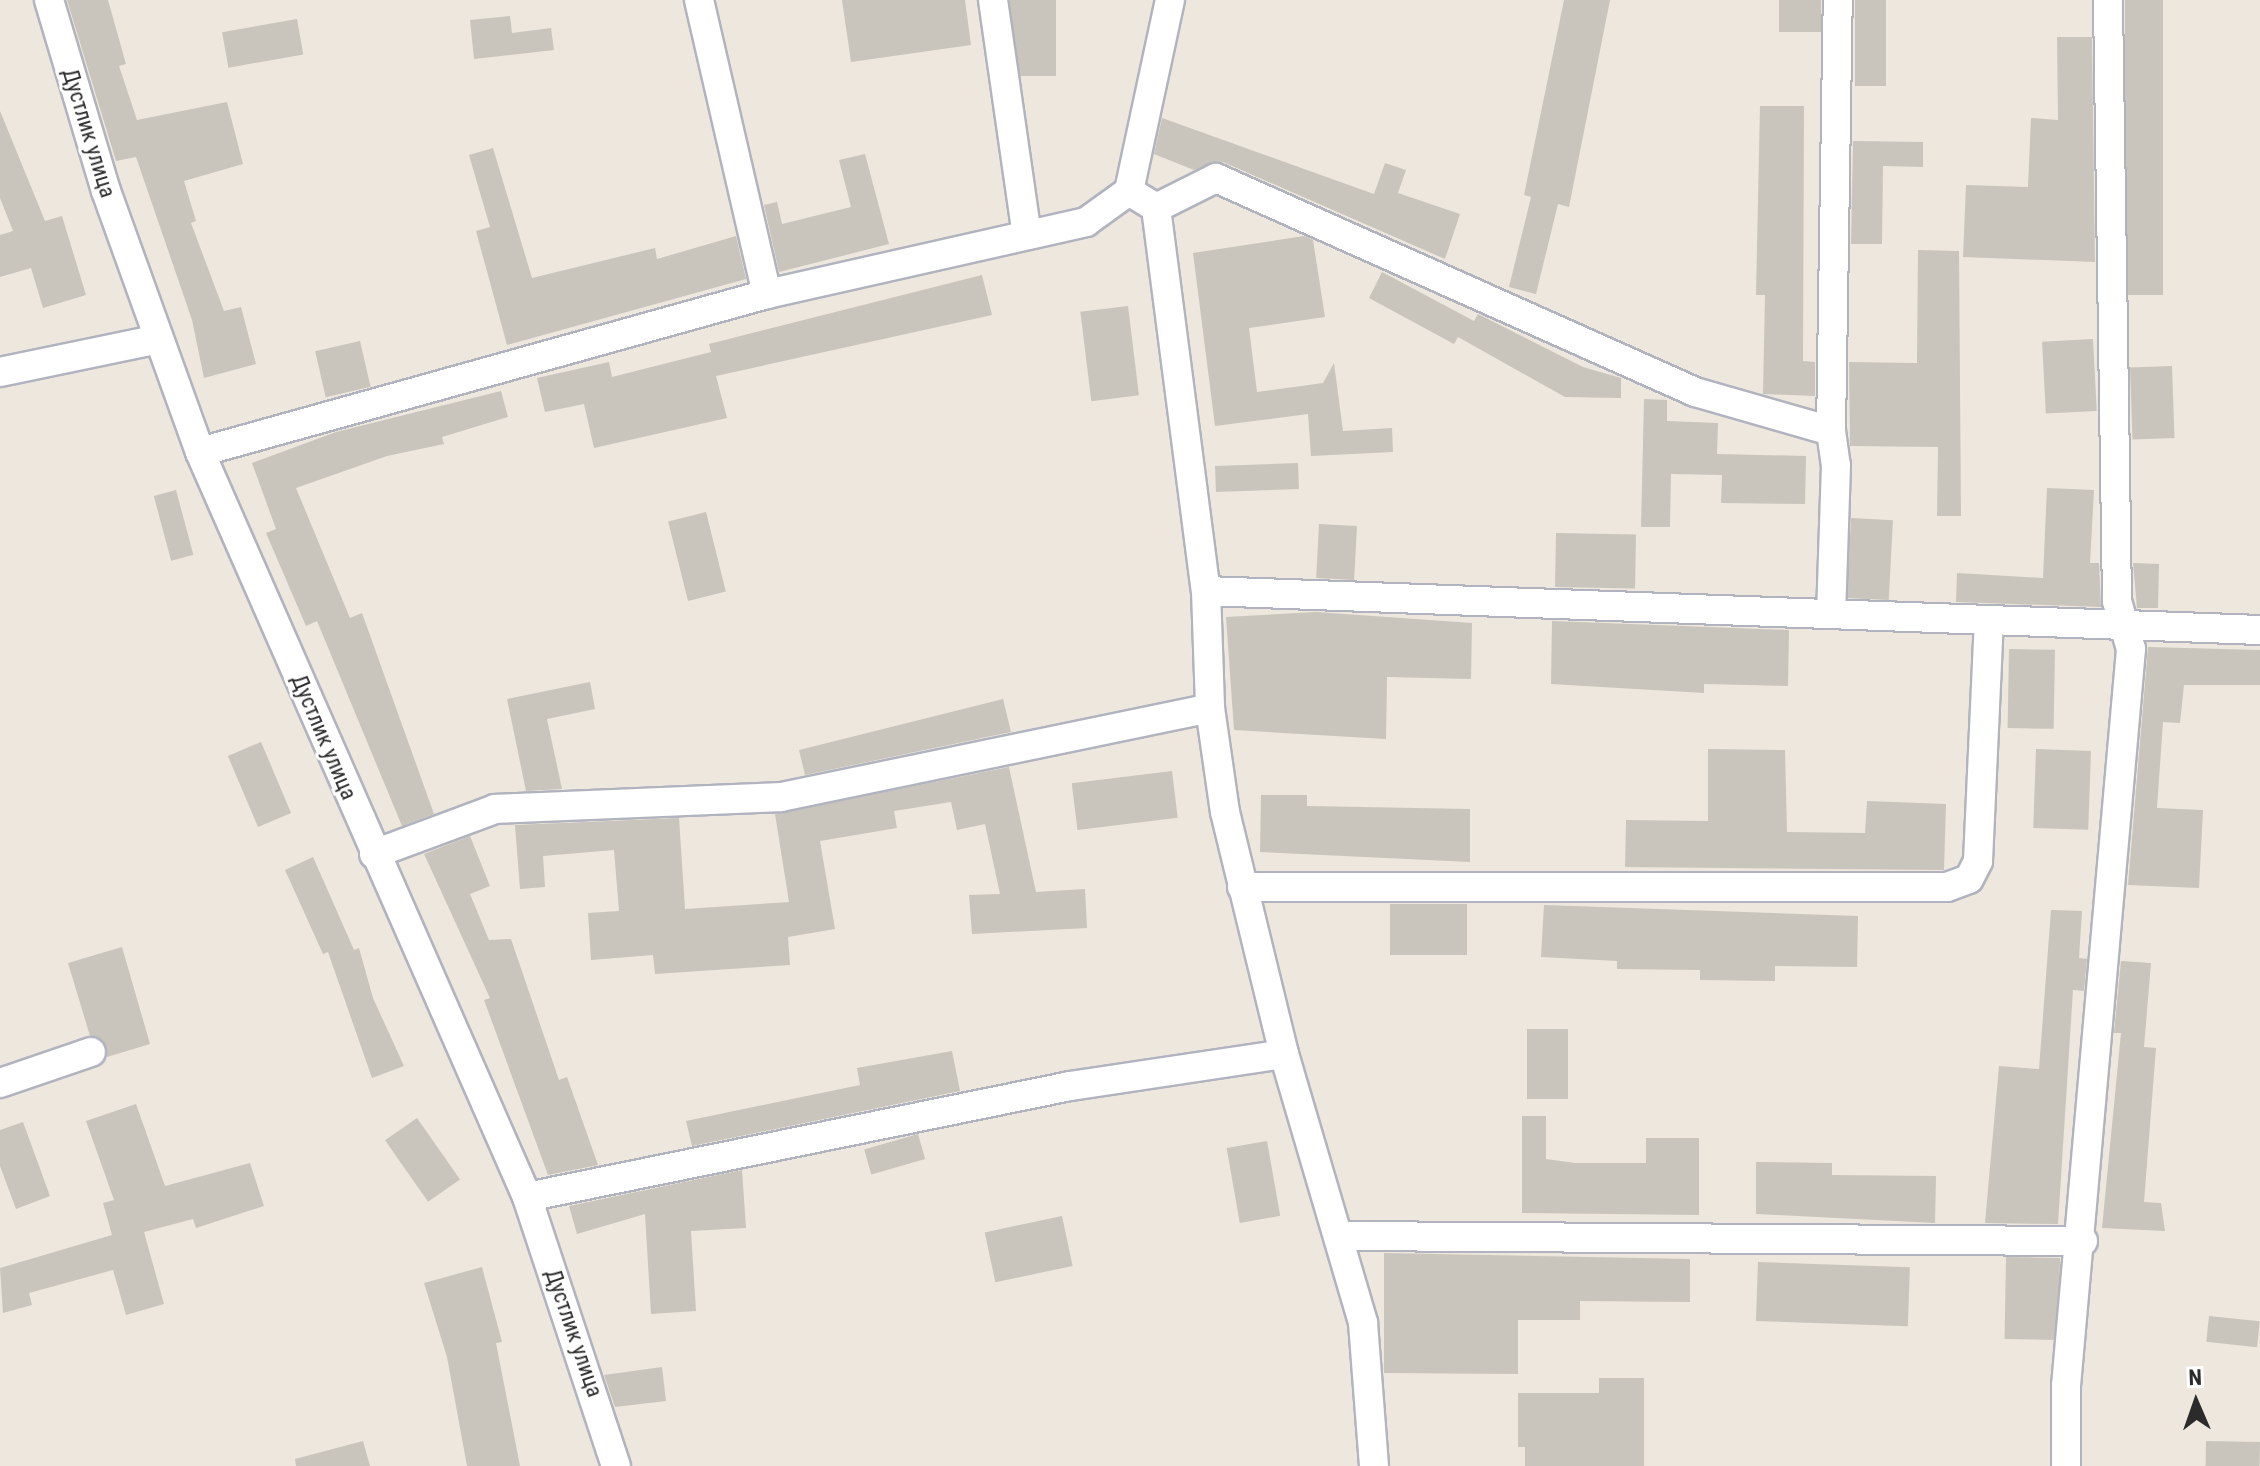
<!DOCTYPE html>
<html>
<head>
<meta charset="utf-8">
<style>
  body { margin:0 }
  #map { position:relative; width:2260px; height:1466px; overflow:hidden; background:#ede7dd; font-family:"Roboto Condensed",sans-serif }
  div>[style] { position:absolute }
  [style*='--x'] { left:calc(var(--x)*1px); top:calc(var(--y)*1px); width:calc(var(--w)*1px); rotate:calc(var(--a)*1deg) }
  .building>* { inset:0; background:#c9c5bc; transform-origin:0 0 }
  .roads { filter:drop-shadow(2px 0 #b1b3bf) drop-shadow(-2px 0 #b1b3bf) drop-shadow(0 2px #b1b3bf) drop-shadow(0 -2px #b1b3bf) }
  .street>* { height:28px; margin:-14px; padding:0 14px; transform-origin:14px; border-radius:14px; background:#fff }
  span { translate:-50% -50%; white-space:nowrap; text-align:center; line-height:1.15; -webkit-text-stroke:6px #fff; paint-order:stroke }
  .street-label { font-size:22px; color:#2b2b2b }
  .north { position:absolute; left:2156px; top:1362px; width:80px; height:80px; -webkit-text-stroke:6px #fff; paint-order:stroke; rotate:358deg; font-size:22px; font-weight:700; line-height:32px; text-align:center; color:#2b2b2b }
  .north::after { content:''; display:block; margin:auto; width:28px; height:36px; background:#2b2b2b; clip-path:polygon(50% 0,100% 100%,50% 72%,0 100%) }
</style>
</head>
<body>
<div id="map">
  <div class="building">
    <div style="clip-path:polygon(67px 0,108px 0,126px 64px,119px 66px,137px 120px,227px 102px,243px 164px,184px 181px,196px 221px,191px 223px,224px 311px,241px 307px,256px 364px,204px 378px,192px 320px,136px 157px,116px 161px)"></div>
    <div style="clip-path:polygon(842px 0,965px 0,971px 45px,851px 62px)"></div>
    <div style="left:1010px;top:0;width:46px;height:76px"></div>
    <div style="clip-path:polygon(1564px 0,1610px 0,1569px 207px,1558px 204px,1536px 294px,1509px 287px,1531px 197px,1524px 195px)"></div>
    <div style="left:1779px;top:0;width:42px;height:32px"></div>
    <div style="left:1855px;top:0;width:31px;height:86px"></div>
    <div style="left:2125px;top:0;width:38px;height:295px"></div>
    <div style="clip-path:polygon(510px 16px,512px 33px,551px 28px,554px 50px,474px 59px,470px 20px)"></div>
    <div style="left:297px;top:19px;width:36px;height:76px;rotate:80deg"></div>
    <div style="clip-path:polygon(2057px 37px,2092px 37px,2095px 262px,1963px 257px,1966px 185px,2028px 187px,2031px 118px,2058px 120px)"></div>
    <div style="clip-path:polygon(1760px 106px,1804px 106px,1803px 361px,1815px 362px,1815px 396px,1763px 394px,1765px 295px,1756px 295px)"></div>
    <div style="clip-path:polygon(0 111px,45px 221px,62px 216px,86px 295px,43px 308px,31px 268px,0 277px,0 235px,13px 231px,0 198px)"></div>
    <div style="clip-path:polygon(1162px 118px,1374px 194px,1385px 163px,1406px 170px,1398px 193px,1460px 214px,1445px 259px,1223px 162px,1194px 170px,1154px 154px)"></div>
    <div style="clip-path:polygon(1853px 141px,1923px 142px,1923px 167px,1883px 166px,1882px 244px,1851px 244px)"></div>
    <div style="clip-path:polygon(493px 148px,532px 278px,655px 248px,657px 259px,736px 236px,746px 279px,507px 345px,476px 231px,490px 227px,469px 155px)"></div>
    <div style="clip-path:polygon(865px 154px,889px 244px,779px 272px,764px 205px,777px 202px,782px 224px,851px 207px,839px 160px)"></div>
    <div style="clip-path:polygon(1304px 236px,1313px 240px,1325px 317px,1249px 328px,1257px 392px,1323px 383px,1334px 363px,1343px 431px,1392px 428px,1393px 452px,1311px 456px,1308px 414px,1215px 426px,1193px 253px)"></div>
    <div style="clip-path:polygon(1918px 250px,1959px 251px,1961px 516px,1937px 516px,1938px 447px,1850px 446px,1849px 362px,1917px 363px)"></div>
    <div style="clip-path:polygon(1382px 272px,1474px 321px,1478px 314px,1583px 367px,1621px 378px,1621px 398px,1565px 397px,1458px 337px,1454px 344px,1369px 298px)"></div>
    <div style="clip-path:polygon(982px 275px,992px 315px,716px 376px,727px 418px,594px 448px,584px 404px,545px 412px,537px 378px,609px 362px,612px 377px,711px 352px,709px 344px)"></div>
    <div style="left:1128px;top:306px;width:90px;height:48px;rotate:83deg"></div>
    <div style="left:2093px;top:339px;width:72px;height:51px;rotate:87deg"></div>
    <div style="left:360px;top:341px;width:47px;height:46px;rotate:77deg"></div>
    <div style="left:2172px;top:366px;width:72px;height:42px;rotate:88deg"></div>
    <div style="clip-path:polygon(501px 391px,508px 417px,442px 437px,444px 444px,387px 456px,296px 488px,350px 618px,362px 613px,434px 814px,402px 826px,317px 621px,306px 626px,266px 533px,276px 529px,252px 463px,336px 432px)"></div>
    <div style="clip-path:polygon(1644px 399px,1667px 400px,1667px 421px,1718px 423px,1717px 454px,1806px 456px,1805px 504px,1721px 503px,1722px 475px,1671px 474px,1670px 527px,1641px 527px)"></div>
    <div style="left:1298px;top:463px;width:26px;height:83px;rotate:88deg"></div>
    <div style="clip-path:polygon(2047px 488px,2094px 490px,2090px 563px,2099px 563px,2101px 607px,1956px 602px,1957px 573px,2043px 578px)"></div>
    <div style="left:176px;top:490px;width:67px;height:23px;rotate:75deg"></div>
    <div style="left:706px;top:512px;width:82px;height:39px;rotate:76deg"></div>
    <div style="left:1851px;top:518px;width:42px;height:80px;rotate:3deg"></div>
    <div style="left:1319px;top:524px;width:38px;height:54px;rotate:3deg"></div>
    <div style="left:1556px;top:533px;width:80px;height:54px;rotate:1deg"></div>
    <div style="clip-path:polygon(2133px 563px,2159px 564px,2158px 608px,2137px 608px)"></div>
    <div style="clip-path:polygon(1316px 612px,1472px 623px,1471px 679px,1387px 677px,1386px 739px,1234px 730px,1226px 617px)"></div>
    <div style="clip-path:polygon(1552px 621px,1789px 630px,1788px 686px,1704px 684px,1704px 693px,1551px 684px)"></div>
    <div style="clip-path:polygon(2148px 647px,2260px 650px,2260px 685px,2184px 685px,2180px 723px,2163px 722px,2157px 808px,2203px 810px,2199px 888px,2128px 885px)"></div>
    <div style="left:2009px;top:649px;width:46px;height:79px;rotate:1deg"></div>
    <div style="clip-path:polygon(590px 682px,595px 709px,547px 719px,562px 789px,526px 791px,507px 699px)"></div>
    <div style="clip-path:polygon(1003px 699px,1011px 732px,805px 775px,799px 750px)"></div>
    <div style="left:261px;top:742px;width:77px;height:36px;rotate:67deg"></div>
    <div style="clip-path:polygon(1708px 749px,1785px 750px,1787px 832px,1865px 833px,1867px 801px,1946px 804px,1944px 870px,1625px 867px,1626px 820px,1708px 821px)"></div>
    <div style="left:2036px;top:749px;width:55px;height:79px;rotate:2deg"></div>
    <div style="clip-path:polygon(1009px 767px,1036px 892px,1085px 889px,1087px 928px,972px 934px,969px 895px,1000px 894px,985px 824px,957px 830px,951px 802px,894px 811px,897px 828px,820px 841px,835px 929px,788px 937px,790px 965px,655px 974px,653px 955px,591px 960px,588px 913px,619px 911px,614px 850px,543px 856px,545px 887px,520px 889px,515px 825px,679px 818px,685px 909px,789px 902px,775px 814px)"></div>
    <div style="left:1172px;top:771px;width:47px;height:101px;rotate:83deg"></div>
    <div style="clip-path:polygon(1261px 795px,1307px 795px,1307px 806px,1470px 809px,1470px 862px,1260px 852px)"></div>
    <div style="clip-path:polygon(470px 836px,490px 886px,470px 894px,489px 940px,511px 939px,559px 1080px,567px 1077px,598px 1165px,548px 1175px,484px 1000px,490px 998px,424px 854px)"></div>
    <div style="clip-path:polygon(313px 857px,354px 950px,359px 948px,373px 998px,404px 1066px,372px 1078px,328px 952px,323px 954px,285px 870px)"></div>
    <div style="left:1390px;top:904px;width:77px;height:51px"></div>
    <div style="clip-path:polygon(1544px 905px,1858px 916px,1857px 967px,1775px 966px,1775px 981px,1700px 980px,1700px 970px,1617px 969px,1617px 961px,1541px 957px)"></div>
    <div style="clip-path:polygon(2051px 910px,2082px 911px,2079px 958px,2087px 959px,2084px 991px,2073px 990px,2058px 1224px,1985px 1223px,1999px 1066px,2039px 1069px)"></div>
    <div style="clip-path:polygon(122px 947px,150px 1044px,107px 1057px,103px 1040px,90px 1036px,68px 963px)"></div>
    <div style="clip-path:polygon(2121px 961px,2151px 963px,2144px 1047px,2156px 1048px,2144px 1202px,2161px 1203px,2165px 1231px,2102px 1228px,2121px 1033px,2114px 1033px)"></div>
    <div style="left:1527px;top:1029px;width:41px;height:70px"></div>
    <div style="clip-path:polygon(952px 1051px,960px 1091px,692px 1146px,686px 1121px,860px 1085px,857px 1068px)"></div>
    <div style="clip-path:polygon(136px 1104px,165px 1186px,250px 1163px,264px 1206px,196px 1228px,193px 1219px,144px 1232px,164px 1304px,126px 1315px,113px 1270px,29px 1293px,32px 1305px,3px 1313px,0 1268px,112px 1235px,103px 1203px,114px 1200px,86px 1121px)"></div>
    <div style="clip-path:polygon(1522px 1116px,1546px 1116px,1546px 1159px,1575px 1163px,1646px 1163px,1646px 1138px,1699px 1138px,1699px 1215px,1522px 1213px)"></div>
    <div style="left:417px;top:1118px;width:75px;height:39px;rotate:55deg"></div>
    <div style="clip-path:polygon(23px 1122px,50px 1196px,16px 1209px,0 1166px,0 1130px)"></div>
    <div style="left:918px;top:1134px;width:26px;height:56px;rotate:74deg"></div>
    <div style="left:1267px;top:1141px;width:76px;height:41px;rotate:80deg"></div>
    <div style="clip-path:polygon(1756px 1162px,1832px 1163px,1832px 1175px,1936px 1176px,1935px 1223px,1756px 1214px)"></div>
    <div style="clip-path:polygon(742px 1170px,746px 1228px,691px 1231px,696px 1311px,651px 1314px,645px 1214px,577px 1234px,569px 1206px)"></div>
    <div style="left:1062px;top:1216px;width:51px;height:79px;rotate:78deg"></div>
    <div style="clip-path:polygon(1384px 1253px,1690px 1259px,1690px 1302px,1580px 1301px,1580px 1320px,1518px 1320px,1518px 1374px,1384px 1373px)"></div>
    <div style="left:2006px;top:1257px;width:54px;height:82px;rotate:1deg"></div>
    <div style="left:1758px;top:1262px;width:152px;height:59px;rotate:2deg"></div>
    <div style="clip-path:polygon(482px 1267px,502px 1342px,496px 1343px,520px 1466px,467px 1466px,447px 1357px,424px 1283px)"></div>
    <div style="left:2209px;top:1316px;width:51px;height:26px;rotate:6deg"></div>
    <div style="clip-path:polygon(662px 1367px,666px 1401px,615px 1407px,604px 1375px)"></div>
    <div style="clip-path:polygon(1599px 1378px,1644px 1378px,1644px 1466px,1525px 1466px,1525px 1447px,1518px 1447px,1518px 1393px,1599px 1393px)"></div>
    <div style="clip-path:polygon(363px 1441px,370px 1466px,296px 1466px,295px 1459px)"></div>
    <div style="left:2206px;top:1441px;width:54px;height:25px;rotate:1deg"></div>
  </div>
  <div class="roads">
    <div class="street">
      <div style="--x:49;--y:0;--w:199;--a:73.4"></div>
      <div style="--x:106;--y:191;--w:277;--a:70.2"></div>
      <div style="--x:200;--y:452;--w:814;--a:66.3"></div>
      <div style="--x:527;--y:1197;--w:283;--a:71.7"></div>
      <div style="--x:699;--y:0;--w:302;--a:77"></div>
      <div style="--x:993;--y:0;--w:237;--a:81.8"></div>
      <div style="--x:1129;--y:191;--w:195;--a:-77.9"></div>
      <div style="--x:1156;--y:208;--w:386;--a:82.6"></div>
      <div style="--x:1206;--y:591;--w:117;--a:88"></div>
      <div style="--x:1210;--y:708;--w:105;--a:81.8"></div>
      <div style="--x:1225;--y:812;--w:249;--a:76.3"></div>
      <div style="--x:1284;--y:1054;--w:280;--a:73.6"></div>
      <div style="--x:1363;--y:1323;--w:143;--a:85.6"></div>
      <div style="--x:0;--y:372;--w:162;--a:-11.7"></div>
      <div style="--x:1831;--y:431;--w:34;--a:82"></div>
      <div style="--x:1836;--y:465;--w:148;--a:91.9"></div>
      <div style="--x:200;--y:452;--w:589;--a:-15.57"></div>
      <div style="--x:767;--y:294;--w:327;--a:-12.7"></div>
      <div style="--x:1086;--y:222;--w:53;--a:-35.8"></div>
      <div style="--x:1129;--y:191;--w:32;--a:32"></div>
      <div style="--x:1156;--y:208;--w:67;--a:-26.6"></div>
      <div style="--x:1216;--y:178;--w:525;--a:24.07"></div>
      <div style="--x:1695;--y:392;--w:141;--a:16"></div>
      <div style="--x:1831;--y:431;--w:431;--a:-89.1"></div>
      <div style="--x:1206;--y:591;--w:1055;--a:2.12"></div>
      <div style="--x:374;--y:854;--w:129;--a:-20.4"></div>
      <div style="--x:495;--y:809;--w:286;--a:-2.4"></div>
      <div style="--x:781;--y:797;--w:438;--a:-11.7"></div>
      <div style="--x:1242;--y:887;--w:705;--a:0"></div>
      <div style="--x:1947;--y:887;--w:23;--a:-20"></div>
      <div style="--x:1969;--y:879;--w:20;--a:-63"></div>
      <div style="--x:1978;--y:861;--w:240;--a:-87.4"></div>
      <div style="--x:0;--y:1083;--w:96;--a:-18.8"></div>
      <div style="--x:527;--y:1197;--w:554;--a:-11.55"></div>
      <div style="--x:1070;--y:1086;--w:216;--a:-8.5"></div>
      <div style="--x:1342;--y:1236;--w:741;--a:0.39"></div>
      <div style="--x:2066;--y:1466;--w:80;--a:-90"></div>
      <div style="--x:2066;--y:1386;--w:740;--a:-84.96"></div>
      <div style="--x:2131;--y:649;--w:50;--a:-106.3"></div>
      <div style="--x:2117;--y:601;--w:601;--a:-90.86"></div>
    </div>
  </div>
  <div class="street-label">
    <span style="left:89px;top:133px;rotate:73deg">Дустлик улица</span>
    <span style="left:324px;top:737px;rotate:67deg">Дустлик улица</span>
    <span style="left:574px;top:1333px;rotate:71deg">Дустлик улица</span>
  </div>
  <div class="north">N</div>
</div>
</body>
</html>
